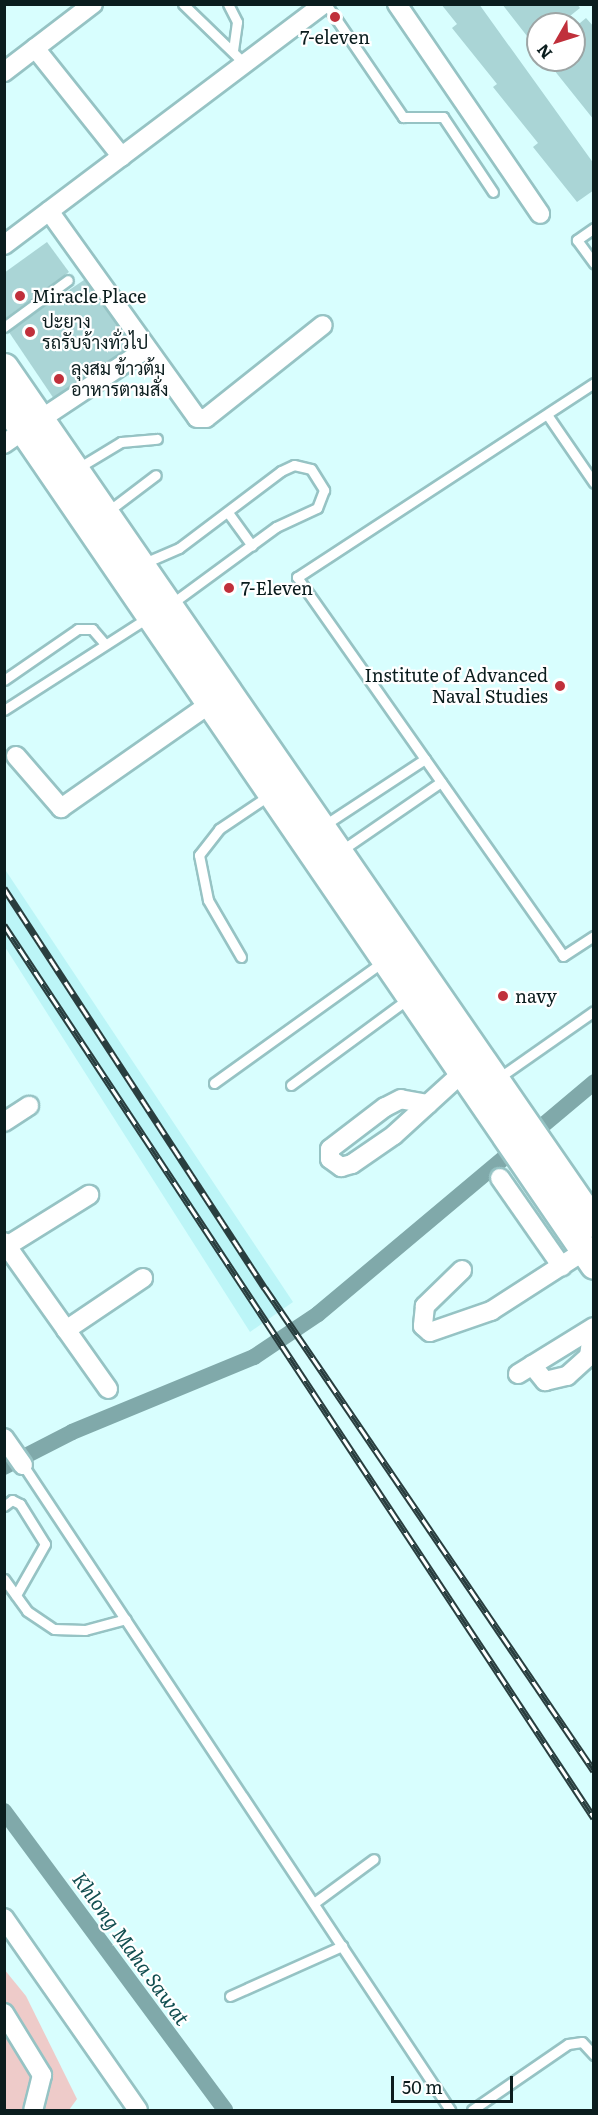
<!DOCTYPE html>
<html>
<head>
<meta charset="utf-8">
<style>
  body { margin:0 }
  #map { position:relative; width:598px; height:2115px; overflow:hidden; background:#d8fefe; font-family:Literata,Sarabun,serif }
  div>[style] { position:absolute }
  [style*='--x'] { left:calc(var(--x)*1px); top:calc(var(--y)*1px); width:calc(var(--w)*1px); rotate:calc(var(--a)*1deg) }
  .built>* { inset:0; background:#bcf5f7 }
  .green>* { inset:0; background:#eecbc9 }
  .canal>* { height:16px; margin:-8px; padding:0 8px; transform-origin:8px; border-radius:8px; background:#80a9aa }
  .building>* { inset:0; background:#aad5d6; transform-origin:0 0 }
  .roads { filter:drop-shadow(2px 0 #96c3c4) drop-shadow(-2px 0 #96c3c4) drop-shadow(0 2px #96c3c4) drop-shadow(0 -2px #96c3c4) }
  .service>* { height:9px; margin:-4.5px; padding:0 4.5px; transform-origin:4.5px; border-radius:4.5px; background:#fff }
  .minor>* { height:18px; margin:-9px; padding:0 9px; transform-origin:9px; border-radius:9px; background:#fff }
  .secondary>* { height:27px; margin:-13.5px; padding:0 13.5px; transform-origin:13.5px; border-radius:13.5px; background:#fff }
  .rail>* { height:7px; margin-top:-3.5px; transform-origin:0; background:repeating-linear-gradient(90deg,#fff 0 14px,#293e3f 0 28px); box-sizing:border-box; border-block:2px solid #293e3f }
  .dots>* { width:16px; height:16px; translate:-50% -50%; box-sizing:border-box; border:3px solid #fff; border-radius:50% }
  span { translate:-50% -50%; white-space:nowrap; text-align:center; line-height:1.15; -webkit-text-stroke:4.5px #fff; paint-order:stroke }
  .poi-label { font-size:18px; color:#0b1d1e }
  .left { translate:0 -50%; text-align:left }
  .right { translate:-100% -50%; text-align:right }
  .water-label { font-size:20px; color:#114e50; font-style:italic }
  .frame { position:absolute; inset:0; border:6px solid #0b1d1e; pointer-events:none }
  .north { position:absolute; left:526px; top:12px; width:60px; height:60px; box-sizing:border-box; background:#fff; border:2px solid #9da5a5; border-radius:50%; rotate:231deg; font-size:16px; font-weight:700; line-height:24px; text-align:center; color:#0b1d1e }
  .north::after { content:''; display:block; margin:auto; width:21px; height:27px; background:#c0303b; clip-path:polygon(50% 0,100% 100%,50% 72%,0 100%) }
  .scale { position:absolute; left:391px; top:2076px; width:122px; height:27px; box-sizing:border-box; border:3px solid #0b1d1e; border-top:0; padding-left:8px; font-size:18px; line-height:21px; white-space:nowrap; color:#0b1d1e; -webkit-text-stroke:4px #fff; paint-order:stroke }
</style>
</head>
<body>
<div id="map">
  <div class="built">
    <div style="clip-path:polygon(4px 868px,293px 1302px,250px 1332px,5px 947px)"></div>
  </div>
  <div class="green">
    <div style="clip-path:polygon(4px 1969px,26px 1996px,77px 2099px,69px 2110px,5px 2110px)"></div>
  </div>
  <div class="canal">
    <div style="--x:4;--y:1467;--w:76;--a:-27.2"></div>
    <div style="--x:72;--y:1432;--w:197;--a:-22.4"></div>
    <div style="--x:254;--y:1357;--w:77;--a:-33.9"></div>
    <div style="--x:318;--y:1314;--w:361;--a:-40"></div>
    <div style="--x:4;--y:1811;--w:372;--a:53.5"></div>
  </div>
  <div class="building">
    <div style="clip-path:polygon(441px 4px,479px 4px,594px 164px,594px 190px,577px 202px,533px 147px,538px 143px,493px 87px,497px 84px,452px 28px,457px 24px)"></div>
    <div style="clip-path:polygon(502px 4px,577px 4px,580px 8px,560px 24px,538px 24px,534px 45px)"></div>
    <div style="clip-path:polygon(586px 18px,594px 27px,594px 120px,546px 60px,574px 60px,574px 28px)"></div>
    <div style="clip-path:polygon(47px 242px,69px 272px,4px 319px,4px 273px)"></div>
    <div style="left:87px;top:278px;width:81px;height:95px;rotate:56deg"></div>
  </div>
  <div class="roads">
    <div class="service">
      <div style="--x:183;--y:4;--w:86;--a:44.1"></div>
      <div style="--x:228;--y:4;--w:20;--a:63"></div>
      <div style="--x:237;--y:22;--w:29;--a:98"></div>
      <div style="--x:326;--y:4;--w:137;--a:55.7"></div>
      <div style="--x:403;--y:117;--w:40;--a:0"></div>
      <div style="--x:443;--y:117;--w:90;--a:56.3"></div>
      <div style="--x:594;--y:228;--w:21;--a:145"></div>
      <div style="--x:577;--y:240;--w:29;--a:54"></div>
      <div style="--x:4;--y:327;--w:79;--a:-36.3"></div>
      <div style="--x:594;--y:383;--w:355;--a:146.8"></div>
      <div style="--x:297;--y:577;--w:463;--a:54.9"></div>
      <div style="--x:563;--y:956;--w:37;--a:-33"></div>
      <div style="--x:548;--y:416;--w:81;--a:55.5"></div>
      <div style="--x:78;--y:468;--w:50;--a:-31.2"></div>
      <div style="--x:121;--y:442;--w:36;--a:-5"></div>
      <div style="--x:107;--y:512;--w:61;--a:-37.1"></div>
      <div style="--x:229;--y:514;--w:39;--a:54"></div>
      <div style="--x:142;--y:564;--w:40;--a:-23.4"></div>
      <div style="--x:179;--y:548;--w:128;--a:-37"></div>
      <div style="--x:281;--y:471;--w:14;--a:-25"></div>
      <div style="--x:294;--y:465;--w:17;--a:13"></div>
      <div style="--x:311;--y:469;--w:25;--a:58"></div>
      <div style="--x:324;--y:490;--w:19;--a:111"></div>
      <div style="--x:317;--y:508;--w:45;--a:155.1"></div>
      <div style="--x:276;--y:527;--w:132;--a:143.7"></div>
      <div style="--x:4;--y:680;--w:90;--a:-34.6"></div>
      <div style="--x:78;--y:629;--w:14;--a:0"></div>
      <div style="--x:92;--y:629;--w:20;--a:49"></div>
      <div style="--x:4;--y:710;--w:172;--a:-32.7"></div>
      <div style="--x:323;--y:826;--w:122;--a:-33.3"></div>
      <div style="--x:342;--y:850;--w:120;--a:-34.5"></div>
      <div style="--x:241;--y:957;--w:66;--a:-120.1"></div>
      <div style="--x:208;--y:900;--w:46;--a:-101.3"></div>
      <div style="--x:199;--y:855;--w:33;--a:-52"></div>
      <div style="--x:219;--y:829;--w:63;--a:-33.9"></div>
      <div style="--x:497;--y:1079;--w:118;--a:-35"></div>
      <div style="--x:214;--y:1083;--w:209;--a:-35.7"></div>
      <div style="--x:291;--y:1085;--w:147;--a:-36.4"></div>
      <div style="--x:23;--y:1465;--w:774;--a:56.49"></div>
      <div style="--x:4;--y:1506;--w:10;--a:-37"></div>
      <div style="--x:12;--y:1500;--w:9;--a:27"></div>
      <div style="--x:20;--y:1504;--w:47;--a:58"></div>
      <div style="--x:45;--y:1544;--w:59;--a:119.6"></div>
      <div style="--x:4;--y:1579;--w:39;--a:54"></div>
      <div style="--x:27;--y:1611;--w:32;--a:34"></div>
      <div style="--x:54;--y:1629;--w:31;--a:2"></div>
      <div style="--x:85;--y:1630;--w:42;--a:-15"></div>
      <div style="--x:314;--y:1903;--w:74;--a:-36.3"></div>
      <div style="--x:230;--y:1996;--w:123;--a:-24.1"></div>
      <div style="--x:472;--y:2110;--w:116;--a:-34.5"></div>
      <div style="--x:568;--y:2044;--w:14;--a:-8"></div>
      <div style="--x:582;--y:2042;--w:18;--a:47"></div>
    </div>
    <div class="minor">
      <div style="--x:397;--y:4;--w:254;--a:55.7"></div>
      <div style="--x:35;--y:48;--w:139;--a:51.4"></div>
      <div style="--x:4;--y:72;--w:112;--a:-37.4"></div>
      <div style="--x:49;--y:211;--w:254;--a:54.4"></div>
      <div style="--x:197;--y:418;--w:9;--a:0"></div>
      <div style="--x:206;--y:418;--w:149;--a:-38.5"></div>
      <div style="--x:4;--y:245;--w:401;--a:-37"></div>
      <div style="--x:41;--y:419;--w:125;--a:-33.6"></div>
      <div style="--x:4;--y:444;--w:24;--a:-35"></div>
      <div style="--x:16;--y:756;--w:69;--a:49.1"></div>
      <div style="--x:61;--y:808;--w:183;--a:-35"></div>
      <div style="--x:428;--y:1104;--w:27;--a:-170"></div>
      <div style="--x:401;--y:1099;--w:18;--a:153"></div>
      <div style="--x:385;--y:1107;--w:69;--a:142.6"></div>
      <div style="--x:330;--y:1149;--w:10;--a:90"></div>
      <div style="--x:330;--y:1159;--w:14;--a:36"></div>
      <div style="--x:341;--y:1167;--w:11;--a:-15"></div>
      <div style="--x:352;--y:1164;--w:51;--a:-34.6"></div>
      <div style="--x:394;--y:1135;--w:46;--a:-42.4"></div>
      <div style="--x:428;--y:1104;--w:47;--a:-42.4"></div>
      <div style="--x:4;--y:1122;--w:30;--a:-33"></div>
      <div style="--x:500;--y:1178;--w:108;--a:55.1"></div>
      <div style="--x:4;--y:1242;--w:180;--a:54.7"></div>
      <div style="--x:7;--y:1246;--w:97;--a:-31.9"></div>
      <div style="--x:462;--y:1270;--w:52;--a:135.8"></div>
      <div style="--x:425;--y:1306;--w:20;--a:96"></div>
      <div style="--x:423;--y:1326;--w:9;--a:41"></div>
      <div style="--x:430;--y:1332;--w:65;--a:-19"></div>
      <div style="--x:491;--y:1311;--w:111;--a:-32.8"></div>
      <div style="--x:66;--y:1330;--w:93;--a:-34"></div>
      <div style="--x:532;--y:1365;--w:21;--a:51"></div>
      <div style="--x:545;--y:1381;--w:23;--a:-13"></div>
      <div style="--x:567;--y:1376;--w:30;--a:-42"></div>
      <div style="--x:589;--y:1356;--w:28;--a:-82"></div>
      <div style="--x:518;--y:1374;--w:89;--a:-31.7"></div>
      <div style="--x:4;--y:1438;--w:33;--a:55"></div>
      <div style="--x:4;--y:1918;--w:234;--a:55.1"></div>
      <div style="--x:4;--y:2013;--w:73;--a:58.5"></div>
      <div style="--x:42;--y:2075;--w:36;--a:104"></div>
    </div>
    <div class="secondary">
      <div style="--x:4;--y:367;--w:1040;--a:55.42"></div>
      <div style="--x:4;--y:402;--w:1045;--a:55.64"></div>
    </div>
  </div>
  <div class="rail">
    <div style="--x:4;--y:888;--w:478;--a:56.9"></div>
    <div style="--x:265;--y:1288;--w:584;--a:55.74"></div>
    <div style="--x:4;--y:925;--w:1070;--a:56.55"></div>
  </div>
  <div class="dots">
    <div style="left:335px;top:17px;background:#c0303b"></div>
    <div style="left:20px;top:296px;background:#c0303b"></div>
    <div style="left:30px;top:332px;background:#c0303b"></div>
    <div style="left:59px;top:379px;background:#c0303b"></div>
    <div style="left:229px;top:588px;background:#c0303b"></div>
    <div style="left:560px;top:686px;background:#c0303b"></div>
    <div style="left:503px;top:996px;background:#c0303b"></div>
  </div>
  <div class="poi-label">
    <span style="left:335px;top:37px">7-eleven</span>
    <span class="left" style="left:32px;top:296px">Miracle Place</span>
    <span class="left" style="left:42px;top:332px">ปะยาง<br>รถรับจ้างทั่วไป</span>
    <span class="left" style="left:71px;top:379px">ลุงสม ข้าวต้ม<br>อาหารตามสั่ง</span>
    <span class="left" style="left:241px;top:588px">7-Eleven</span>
    <span class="right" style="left:548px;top:686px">Institute of Advanced<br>Naval Studies</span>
    <span class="left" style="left:515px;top:996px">navy</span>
  </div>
  <div class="water-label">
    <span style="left:132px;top:1948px;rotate:54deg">Khlong Maha Sawat</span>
  </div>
  <div class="frame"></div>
  <div class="north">N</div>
  <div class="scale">50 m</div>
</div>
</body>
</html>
